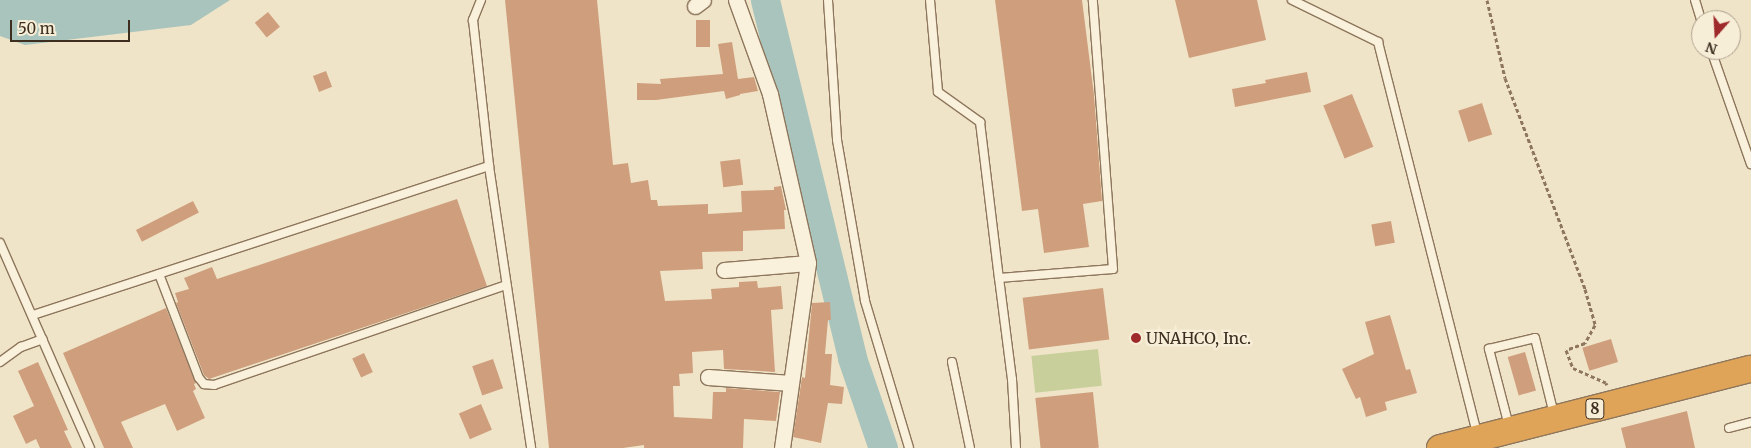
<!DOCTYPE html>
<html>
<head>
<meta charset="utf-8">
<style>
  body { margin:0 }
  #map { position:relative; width:1751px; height:448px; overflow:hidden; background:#f0e4c8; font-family:Merriweather,serif }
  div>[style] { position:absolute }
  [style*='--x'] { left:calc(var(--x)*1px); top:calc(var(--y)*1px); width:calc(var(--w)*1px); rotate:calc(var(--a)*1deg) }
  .green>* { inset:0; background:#c9cf9b; transform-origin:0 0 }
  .water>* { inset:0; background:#a9c4bc }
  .river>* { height:29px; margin:-14.5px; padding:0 14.5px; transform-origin:14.5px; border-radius:14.5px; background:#a9c4bc }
  .building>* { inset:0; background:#cf9f7d; transform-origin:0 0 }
  .path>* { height:3px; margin-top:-1.5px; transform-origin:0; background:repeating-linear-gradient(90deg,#8d765c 0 4px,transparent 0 6.5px) }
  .roads { filter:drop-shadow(1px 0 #8d765c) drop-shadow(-1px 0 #8d765c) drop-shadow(0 1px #8d765c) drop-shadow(0 -1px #8d765c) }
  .lane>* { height:8px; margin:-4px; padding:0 4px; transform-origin:4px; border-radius:4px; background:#faf1dc }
  .street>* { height:15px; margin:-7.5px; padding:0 7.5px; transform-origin:7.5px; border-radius:7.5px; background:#faf1dc }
  .highway>* { height:26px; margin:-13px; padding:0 13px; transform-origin:13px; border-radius:13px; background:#e0a458 }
  .dots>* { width:14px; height:14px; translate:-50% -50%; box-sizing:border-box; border:2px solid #f7eed8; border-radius:50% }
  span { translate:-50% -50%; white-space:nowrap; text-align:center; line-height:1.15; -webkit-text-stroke:5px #f7eed8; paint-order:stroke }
  .shield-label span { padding:1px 4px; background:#f7eed8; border:1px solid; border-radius:4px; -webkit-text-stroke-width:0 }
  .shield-label { font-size:15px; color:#3d2e20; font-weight:700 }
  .poi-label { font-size:16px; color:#3d2e20 }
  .left { translate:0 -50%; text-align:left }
  .north { position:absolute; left:1691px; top:10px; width:50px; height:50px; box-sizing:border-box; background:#f7eed8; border:1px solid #ada18e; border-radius:50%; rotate:199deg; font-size:14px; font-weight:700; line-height:20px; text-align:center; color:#3d2e20 }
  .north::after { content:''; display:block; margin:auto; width:18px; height:22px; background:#9e2a2b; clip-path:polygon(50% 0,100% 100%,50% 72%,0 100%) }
  .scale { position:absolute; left:10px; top:20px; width:120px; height:22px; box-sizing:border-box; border:2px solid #3d2e20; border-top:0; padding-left:6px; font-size:15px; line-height:18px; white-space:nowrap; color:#3d2e20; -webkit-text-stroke:4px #f7eed8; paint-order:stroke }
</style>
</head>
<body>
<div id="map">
  <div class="green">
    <div style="left:1098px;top:349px;width:37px;height:67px;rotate:84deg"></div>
  </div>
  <div class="water">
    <div style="clip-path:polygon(0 0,230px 0,191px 25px,25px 45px,0 36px)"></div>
  </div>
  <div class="river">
    <div style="--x:765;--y:0;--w:368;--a:76.3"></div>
    <div style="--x:852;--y:358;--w:95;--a:71"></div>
  </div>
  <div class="building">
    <div style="clip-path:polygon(505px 0,597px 0,613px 165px,628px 163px,631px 183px,648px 180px,651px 200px,657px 200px,658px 206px,708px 204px,708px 214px,742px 212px,741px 191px,774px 190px,774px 187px,781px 186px,786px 210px,784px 210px,785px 229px,743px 231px,743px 251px,702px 252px,703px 269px,660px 271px,665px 301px,712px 299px,711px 289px,739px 287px,739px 282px,757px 281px,758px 288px,781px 286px,783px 309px,771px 310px,775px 372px,724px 369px,723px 350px,692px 352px,693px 373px,679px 374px,680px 386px,673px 386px,674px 417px,712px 419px,713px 392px,726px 392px,726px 388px,780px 392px,776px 421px,744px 419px,743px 448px,644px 448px,644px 445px,623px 448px,549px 448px)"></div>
    <div style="clip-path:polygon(995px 0,1082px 0,1094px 95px,1102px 201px,1083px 204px,1089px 247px,1044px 253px,1038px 209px,1022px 211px)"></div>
    <div style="clip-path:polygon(1175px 0,1257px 0,1266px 40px,1189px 58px)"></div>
    <div style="left:268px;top:12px;width:19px;height:17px;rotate:51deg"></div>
    <div style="left:696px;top:20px;width:14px;height:27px"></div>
    <div style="clip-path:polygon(732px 42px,738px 79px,754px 77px,758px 91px,740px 94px,740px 95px,726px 99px,724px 91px,656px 100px,637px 100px,637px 83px,661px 84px,660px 79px,723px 74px,718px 44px)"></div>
    <div style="left:326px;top:71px;width:17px;height:14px;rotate:69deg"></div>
    <div style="clip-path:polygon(1307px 72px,1311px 92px,1235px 107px,1232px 89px,1266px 83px,1265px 80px)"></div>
    <div style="left:1352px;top:94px;width:57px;height:31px;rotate:68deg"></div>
    <div style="left:1482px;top:103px;width:33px;height:25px;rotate:72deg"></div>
    <div style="left:740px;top:159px;width:26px;height:20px;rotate:83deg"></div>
    <div style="clip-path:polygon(457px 199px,487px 286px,209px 379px,204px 375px,176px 303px,178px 302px,175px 293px,189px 289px,184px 278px,212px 267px,217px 279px)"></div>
    <div style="left:193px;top:201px;width:13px;height:64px;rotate:63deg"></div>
    <div style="left:1391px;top:221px;width:22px;height:20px;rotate:80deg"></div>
    <div style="left:1103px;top:288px;width:52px;height:81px;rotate:83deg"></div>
    <div style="clip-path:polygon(830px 302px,831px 320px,828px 320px,825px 354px,832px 354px,830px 385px,844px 387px,842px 404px,828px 403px,821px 443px,793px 437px,802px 377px,805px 378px,812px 303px)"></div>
    <div style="clip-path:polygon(166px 308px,196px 383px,194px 384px,196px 389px,193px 391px,205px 418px,177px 431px,165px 404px,121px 422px,133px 448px,104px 448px,63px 353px)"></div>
    <div style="clip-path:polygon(1390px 315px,1406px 370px,1410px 369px,1417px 393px,1385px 402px,1387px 410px,1366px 417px,1360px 397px,1356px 399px,1342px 369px,1374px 354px,1365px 322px)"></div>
    <div style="left:1611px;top:339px;width:24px;height:30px;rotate:73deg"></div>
    <div style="left:1525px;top:352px;width:40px;height:18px;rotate:74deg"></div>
    <div style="left:364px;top:353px;width:21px;height:13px;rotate:65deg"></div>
    <div style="left:493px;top:359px;width:31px;height:22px;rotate:71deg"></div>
    <div style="clip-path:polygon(38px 362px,68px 430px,64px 431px,72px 448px,40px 448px,36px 439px,26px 444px,13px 416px,34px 406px,18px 371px)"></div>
    <div style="left:1093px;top:392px;width:56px;height:58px;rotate:84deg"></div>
    <div style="left:481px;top:404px;width:28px;height:24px;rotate:67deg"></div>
    <div style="clip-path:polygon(1687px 411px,1695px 448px,1626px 448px,1621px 428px)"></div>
  </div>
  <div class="path">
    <div style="--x:1487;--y:0;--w:80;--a:77"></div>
    <div style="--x:1505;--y:78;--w:226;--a:69.2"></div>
    <div style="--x:1585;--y:289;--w:37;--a:74"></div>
    <div style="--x:1595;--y:325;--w:21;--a:119"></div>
    <div style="--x:1585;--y:343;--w:20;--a:160"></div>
    <div style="--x:1566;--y:350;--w:19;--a:69"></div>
    <div style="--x:1573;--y:368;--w:36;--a:24"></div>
    <div style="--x:1606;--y:383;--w:2;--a:63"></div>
  </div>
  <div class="roads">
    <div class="lane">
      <div style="--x:481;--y:0;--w:22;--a:112"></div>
      <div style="--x:473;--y:20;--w:147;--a:83.7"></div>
      <div style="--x:489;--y:166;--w:285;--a:81.5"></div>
      <div style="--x:828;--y:0;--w:140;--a:86.3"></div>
      <div style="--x:837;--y:140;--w:163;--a:80.1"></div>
      <div style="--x:865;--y:301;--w:153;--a:73.3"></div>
      <div style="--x:930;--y:0;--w:92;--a:85"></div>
      <div style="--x:938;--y:92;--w:52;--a:35.5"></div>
      <div style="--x:980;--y:122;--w:157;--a:83.1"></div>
      <div style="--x:999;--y:278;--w:114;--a:-4.5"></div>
      <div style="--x:1113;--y:269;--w:270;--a:-94.3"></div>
      <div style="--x:1292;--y:0;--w:96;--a:26"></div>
      <div style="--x:1378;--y:42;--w:404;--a:75.8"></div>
      <div style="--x:1695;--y:0;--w:21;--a:73"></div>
      <div style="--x:1711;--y:50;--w:121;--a:70.7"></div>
      <div style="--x:0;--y:243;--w:224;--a:66.3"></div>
      <div style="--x:159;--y:274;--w:111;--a:69"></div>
      <div style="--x:199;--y:378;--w:8;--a:50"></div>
      <div style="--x:204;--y:384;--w:10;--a:6"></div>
      <div style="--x:214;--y:385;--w:309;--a:-18.9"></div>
      <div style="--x:999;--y:278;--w:102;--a:82.7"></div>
      <div style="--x:1012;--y:379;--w:69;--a:86.7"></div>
      <div style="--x:33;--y:315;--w:480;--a:-18.1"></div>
      <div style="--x:0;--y:362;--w:26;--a:-36"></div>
      <div style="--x:21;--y:347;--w:23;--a:-20"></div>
      <div style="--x:952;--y:362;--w:88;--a:78.2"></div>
      <div style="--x:1509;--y:426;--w:80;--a:-104.6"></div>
      <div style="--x:1489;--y:349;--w:47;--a:-13.4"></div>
      <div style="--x:1535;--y:338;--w:78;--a:76"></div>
      <div style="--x:1729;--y:428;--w:23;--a:-15"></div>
    </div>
    <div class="street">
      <div style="--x:736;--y:0;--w:100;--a:70.1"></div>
      <div style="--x:770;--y:94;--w:173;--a:77.3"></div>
      <div style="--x:808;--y:263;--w:187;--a:98"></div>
      <div style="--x:695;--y:6;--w:10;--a:-37"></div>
      <div style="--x:724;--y:270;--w:84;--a:-4.8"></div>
      <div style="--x:708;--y:377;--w:83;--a:4.1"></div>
    </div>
    <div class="highway">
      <div style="--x:1440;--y:448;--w:321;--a:-14.3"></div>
    </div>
  </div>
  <div class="dots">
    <div style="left:1136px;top:338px;background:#9e2a2b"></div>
  </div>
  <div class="shield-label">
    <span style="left:1595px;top:409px">8</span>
  </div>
  <div class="poi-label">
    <span class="left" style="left:1146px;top:338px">UNAHCO, Inc.</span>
  </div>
  <div class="north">N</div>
  <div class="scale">50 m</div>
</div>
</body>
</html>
